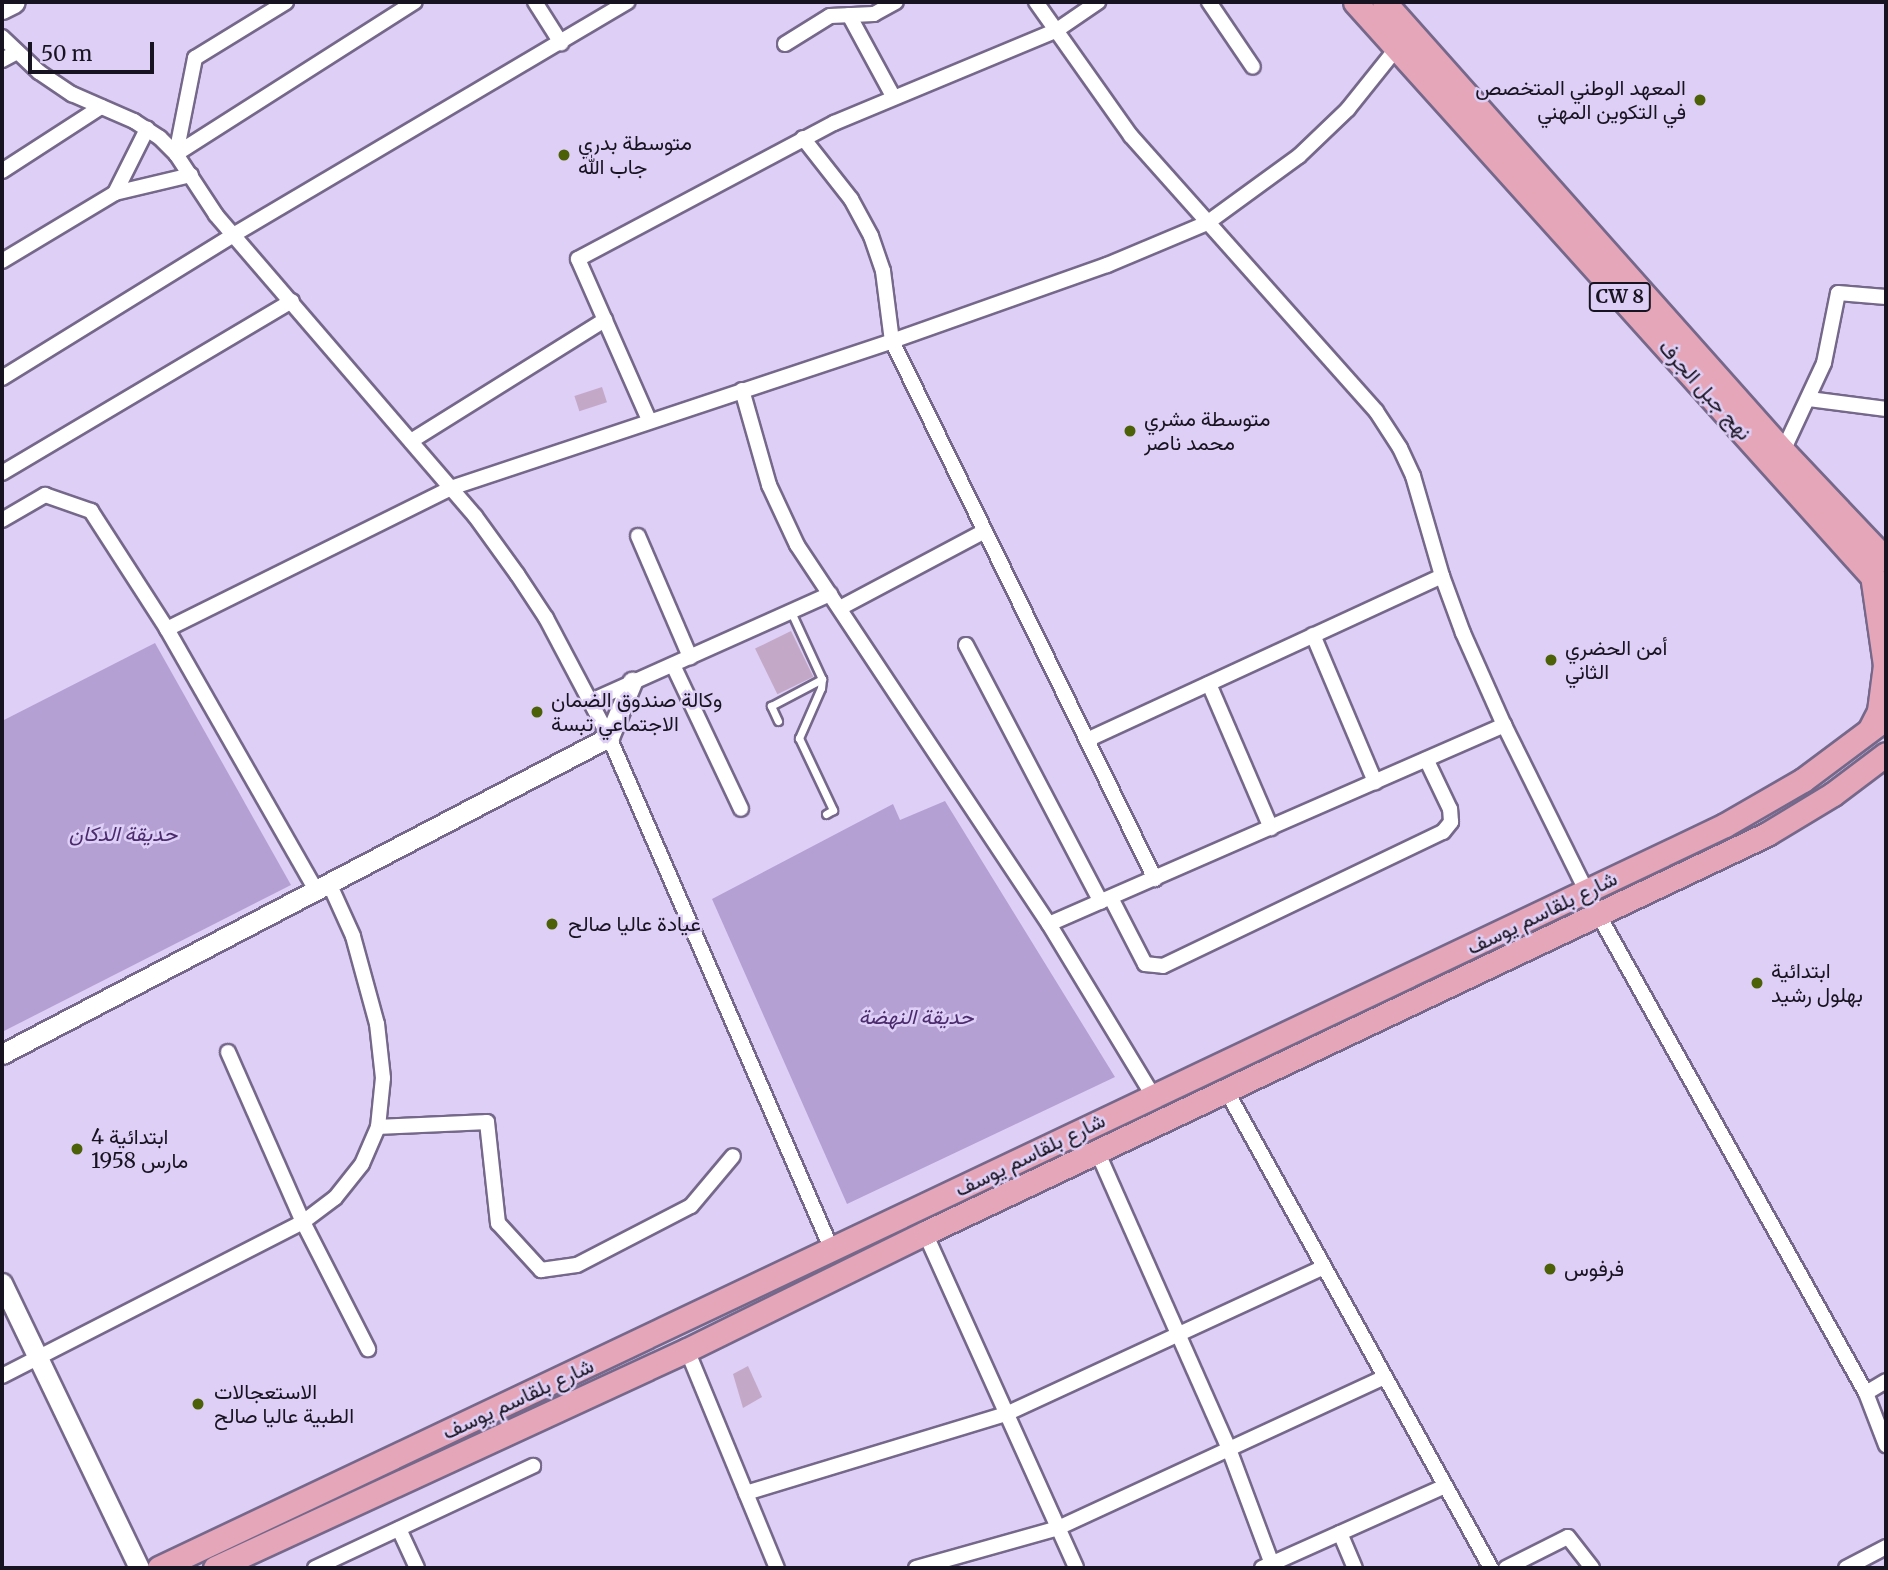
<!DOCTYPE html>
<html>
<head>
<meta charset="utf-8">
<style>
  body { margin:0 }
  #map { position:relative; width:1888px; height:1570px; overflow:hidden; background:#decff6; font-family:Merriweather,Vazirmatn,serif }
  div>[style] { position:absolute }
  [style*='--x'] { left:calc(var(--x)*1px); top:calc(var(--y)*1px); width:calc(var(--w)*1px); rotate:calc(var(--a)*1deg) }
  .green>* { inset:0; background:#b5a0d4 }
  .building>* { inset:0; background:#c4a8c7; transform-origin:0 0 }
  .roads { filter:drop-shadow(2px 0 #75688a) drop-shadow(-2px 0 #75688a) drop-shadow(0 2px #75688a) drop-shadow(0 -2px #75688a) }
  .service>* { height:7px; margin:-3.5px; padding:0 3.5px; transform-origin:3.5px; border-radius:3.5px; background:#fff }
  .minor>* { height:14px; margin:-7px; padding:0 7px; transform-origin:7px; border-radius:7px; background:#fff }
  .tertiary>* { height:19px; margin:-9.5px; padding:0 9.5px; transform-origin:9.5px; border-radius:9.5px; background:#fff }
  .secondary>* { height:21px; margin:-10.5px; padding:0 10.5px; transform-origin:10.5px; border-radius:10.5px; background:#fff }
  .primary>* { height:23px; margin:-11.5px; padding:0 11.5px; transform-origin:11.5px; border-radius:11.5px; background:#e6a6b9 }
  .dots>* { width:19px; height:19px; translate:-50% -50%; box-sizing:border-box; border:4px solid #decff6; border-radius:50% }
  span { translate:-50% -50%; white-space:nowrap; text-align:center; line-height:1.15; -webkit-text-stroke:5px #decff6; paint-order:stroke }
  .shield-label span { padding:2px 5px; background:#decff6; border:2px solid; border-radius:5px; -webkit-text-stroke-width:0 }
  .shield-label { font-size:19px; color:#181320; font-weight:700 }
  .poi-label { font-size:21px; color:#181320 }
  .right { translate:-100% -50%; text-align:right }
  .left { translate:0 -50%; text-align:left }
  .street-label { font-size:21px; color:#181320 }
  .park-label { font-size:21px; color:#4b2b6e; font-style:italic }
  .frame { position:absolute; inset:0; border:4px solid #181320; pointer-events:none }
  .scale { position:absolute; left:28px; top:42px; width:126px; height:32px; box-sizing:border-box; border:4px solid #181320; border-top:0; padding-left:9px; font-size:21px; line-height:24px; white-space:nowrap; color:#181320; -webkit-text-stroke:5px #decff6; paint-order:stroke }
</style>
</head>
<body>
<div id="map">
  <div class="green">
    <div style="clip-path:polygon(155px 643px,291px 885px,2px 1032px,2px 721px)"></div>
    <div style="clip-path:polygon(945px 801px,1115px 1077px,847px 1204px,712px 899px,893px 804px,900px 820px)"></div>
  </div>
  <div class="building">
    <div style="left:602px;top:387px;width:16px;height:29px;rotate:72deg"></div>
    <div style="left:791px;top:631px;width:51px;height:40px;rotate:64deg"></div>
    <div style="clip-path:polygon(748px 1366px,762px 1397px,743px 1408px,733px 1374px)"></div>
  </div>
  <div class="roads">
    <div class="service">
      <div style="--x:822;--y:679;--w:9;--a:96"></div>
      <div style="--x:821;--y:688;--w:55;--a:113.7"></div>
      <div style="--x:799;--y:738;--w:80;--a:64.7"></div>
      <div style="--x:833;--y:810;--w:8;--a:150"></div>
      <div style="--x:778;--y:721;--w:17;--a:-115"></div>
      <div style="--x:771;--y:706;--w:58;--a:-27.9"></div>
      <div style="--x:822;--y:679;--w:74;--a:-114.8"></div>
    </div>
    <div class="minor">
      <div style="--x:535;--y:2;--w:49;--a:57.6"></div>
      <div style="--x:1036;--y:2;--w:164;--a:54.7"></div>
      <div style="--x:1131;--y:136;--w:368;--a:48.3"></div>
      <div style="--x:1376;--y:411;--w:44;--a:57"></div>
      <div style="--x:1400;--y:448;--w:31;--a:65"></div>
      <div style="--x:1413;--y:476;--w:104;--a:73.8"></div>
      <div style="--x:1442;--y:576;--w:61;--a:69.8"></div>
      <div style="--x:1463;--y:633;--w:101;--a:66"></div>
      <div style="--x:1504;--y:725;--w:211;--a:63.6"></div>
      <div style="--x:1598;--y:914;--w:549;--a:60.77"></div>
      <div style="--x:1866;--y:1393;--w:56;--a:69"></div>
      <div style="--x:1209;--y:2;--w:78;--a:55.9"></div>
      <div style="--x:849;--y:15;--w:92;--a:61.5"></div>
      <div style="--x:2;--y:37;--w:51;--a:43.4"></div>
      <div style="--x:39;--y:72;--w:40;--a:34"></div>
      <div style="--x:72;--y:94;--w:68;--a:23.5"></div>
      <div style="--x:134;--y:121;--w:31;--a:33"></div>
      <div style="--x:160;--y:138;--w:23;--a:45"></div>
      <div style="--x:176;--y:154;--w:73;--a:56.7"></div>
      <div style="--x:216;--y:215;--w:397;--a:49.3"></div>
      <div style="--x:475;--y:516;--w:72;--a:54.1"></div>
      <div style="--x:517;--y:574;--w:53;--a:56.6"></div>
      <div style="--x:546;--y:618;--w:135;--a:62.1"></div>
      <div style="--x:609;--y:737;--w:559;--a:66.51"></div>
      <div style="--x:785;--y:44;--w:53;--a:-31.9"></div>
      <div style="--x:830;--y:16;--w:44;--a:-2.6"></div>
      <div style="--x:874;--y:14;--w:25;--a:-29"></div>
      <div style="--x:2;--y:60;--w:17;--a:-28"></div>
      <div style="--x:803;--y:138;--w:78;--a:51.8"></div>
      <div style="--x:851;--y:199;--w:42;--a:61.6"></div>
      <div style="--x:871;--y:236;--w:37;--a:71"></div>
      <div style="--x:883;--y:271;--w:71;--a:82.7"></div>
      <div style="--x:892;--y:341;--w:599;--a:63.95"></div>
      <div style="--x:176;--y:154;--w:283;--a:-32.5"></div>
      <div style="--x:176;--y:154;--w:98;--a:-78.8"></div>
      <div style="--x:195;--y:58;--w:107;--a:-31.6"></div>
      <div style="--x:2;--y:171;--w:118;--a:-32.9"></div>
      <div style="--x:115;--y:193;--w:78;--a:-13.3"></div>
      <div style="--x:2;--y:261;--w:132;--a:-31"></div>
      <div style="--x:115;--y:193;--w:72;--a:-63.4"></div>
      <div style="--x:2;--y:378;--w:274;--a:-31.7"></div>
      <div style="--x:235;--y:234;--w:456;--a:-30.6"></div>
      <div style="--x:742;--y:390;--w:99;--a:74.1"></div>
      <div style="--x:769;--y:485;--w:66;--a:65"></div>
      <div style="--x:797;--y:545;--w:455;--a:56.4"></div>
      <div style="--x:1049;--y:924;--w:201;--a:58.8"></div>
      <div style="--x:1809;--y:399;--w:78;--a:7.4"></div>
      <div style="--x:649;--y:420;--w:176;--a:-113.8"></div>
      <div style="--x:578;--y:259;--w:290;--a:-28"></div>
      <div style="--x:834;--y:123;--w:242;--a:-22.6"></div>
      <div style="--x:1057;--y:30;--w:50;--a:-34.3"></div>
      <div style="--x:411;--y:441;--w:229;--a:-32"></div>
      <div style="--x:1783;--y:451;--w:97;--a:-65"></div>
      <div style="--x:1824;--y:363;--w:71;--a:-78.7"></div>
      <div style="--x:1838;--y:293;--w:48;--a:4.8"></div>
      <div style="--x:2;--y:473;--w:337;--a:-30.7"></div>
      <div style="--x:2;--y:520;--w:50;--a:-30.2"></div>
      <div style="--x:45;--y:495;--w:49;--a:19.2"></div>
      <div style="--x:91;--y:511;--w:140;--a:57.2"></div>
      <div style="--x:167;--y:629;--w:301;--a:60.3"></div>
      <div style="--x:638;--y:536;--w:132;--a:66.7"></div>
      <div style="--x:840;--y:608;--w:164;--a:-28"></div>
      <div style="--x:167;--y:629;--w:317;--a:-26.4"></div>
      <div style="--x:451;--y:488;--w:465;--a:-18.4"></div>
      <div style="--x:892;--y:341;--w:228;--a:-19.5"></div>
      <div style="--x:1107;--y:265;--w:108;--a:-22.8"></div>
      <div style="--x:1207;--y:223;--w:114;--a:-36.1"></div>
      <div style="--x:1299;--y:156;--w:68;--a:-43.8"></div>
      <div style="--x:1348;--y:109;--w:77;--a:-51.3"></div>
      <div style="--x:1313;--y:635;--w:160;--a:67.1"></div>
      <div style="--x:966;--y:645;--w:290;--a:62.3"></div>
      <div style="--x:673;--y:665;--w:159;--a:64.7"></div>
      <div style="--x:1209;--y:684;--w:157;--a:66.7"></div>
      <div style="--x:591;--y:701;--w:262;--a:-24.1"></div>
      <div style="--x:1087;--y:740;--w:391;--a:-24.8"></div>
      <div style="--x:1111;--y:898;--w:74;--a:62.7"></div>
      <div style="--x:1145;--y:964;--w:18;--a:6"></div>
      <div style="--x:1163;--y:966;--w:310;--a:-25.6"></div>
      <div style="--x:1443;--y:832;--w:13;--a:-51"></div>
      <div style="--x:1451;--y:822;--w:13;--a:-94"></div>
      <div style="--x:1450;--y:809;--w:55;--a:-115.6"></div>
      <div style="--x:1049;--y:924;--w:497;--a:-23.6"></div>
      <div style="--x:228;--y:1052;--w:186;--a:66.2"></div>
      <div style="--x:303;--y:1222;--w:143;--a:62.9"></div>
      <div style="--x:1226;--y:1090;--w:547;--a:61"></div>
      <div style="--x:378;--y:1127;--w:109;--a:-2.6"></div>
      <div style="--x:487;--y:1122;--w:102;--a:83.8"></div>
      <div style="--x:498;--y:1223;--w:64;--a:47.5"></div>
      <div style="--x:541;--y:1270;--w:36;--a:-8"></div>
      <div style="--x:577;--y:1265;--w:128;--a:-27.4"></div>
      <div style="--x:691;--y:1206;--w:65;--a:-50"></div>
      <div style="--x:1097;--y:1151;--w:326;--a:66.1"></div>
      <div style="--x:1229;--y:1449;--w:123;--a:69.5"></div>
      <div style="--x:925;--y:1233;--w:367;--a:65.7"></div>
      <div style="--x:687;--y:1350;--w:236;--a:67.6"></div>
      <div style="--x:2;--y:1376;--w:338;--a:-27.1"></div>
      <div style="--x:303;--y:1222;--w:40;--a:-37"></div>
      <div style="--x:335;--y:1198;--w:43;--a:-51.5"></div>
      <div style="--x:362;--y:1164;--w:40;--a:-66.6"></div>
      <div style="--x:378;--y:1127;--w:49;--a:-84.2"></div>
      <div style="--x:383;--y:1078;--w:54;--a:-96.3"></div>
      <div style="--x:377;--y:1024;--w:91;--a:-105.3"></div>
      <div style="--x:353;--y:936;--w:58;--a:-114.4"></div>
      <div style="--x:1866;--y:1393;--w:23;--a:-31"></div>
      <div style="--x:746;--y:1493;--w:272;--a:-16.9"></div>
      <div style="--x:1006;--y:1414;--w:350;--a:-24.8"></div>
      <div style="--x:399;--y:1529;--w:43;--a:65.2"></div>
      <div style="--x:1340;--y:1533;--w:38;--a:67"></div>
      <div style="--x:315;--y:1568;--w:241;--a:-25.1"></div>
      <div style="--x:916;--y:1568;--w:148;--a:-15.7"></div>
      <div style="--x:1058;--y:1528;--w:360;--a:-24.8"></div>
      <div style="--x:1262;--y:1568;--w:201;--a:-24.1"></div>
      <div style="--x:1506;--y:1568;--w:69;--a:-26.6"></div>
      <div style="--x:1568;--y:1537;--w:39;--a:52"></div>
      <div style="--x:1846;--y:1568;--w:45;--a:-27.7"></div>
    </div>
    <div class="tertiary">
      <div style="--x:2;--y:1054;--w:685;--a:-27.58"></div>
      <div style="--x:609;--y:737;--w:60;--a:-67.3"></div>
      <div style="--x:2;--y:1283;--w:316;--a:64.3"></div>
    </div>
    <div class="secondary">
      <div style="--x:2;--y:8;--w:13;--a:-27"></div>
    </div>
    <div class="primary">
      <div style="--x:1355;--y:2;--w:794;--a:48.01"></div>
      <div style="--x:1384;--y:2;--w:601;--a:48.37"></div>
      <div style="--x:1783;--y:451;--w:150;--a:46.6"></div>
      <div style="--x:1870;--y:729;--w:20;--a:-63"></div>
      <div style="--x:1879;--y:711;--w:46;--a:-82.6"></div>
      <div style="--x:1885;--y:665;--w:91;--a:-98.2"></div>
      <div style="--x:159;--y:1568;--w:1733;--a:-25.38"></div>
      <div style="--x:1725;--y:825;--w:90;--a:-30"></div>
      <div style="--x:1803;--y:780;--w:104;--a:-36.8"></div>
      <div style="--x:215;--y:1568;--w:520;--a:-24.79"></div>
      <div style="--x:687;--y:1350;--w:265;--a:-26.2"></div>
      <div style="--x:925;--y:1233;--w:932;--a:-25.35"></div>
      <div style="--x:1767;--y:834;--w:77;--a:-31.2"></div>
      <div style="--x:1833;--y:794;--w:66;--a:-37"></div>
    </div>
  </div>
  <div class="dots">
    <div style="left:1700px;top:100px;background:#4c6008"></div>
    <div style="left:564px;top:155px;background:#4c6008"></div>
    <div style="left:1130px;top:431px;background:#4c6008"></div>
    <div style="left:1551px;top:660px;background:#4c6008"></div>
    <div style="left:537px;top:712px;background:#4c6008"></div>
    <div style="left:552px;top:924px;background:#4c6008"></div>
    <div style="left:1757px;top:983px;background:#4c6008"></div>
    <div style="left:77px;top:1149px;background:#4c6008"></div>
    <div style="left:1550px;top:1269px;background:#4c6008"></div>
    <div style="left:198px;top:1404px;background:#4c6008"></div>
  </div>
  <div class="shield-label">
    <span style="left:1620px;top:297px">CW 8</span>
  </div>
  <div class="poi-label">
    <span class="right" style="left:1686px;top:100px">المعهد الوطني المتخصص<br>في التكوين المهني</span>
    <span class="left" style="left:578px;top:155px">متوسطة بدري<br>جاب الله</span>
    <span class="left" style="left:1144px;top:431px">متوسطة مشري<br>محمد ناصر</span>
    <span class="left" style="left:1565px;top:660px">أمن الحضري<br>الثاني</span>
    <span class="left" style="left:551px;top:712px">وكالة صندوق الضمان<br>الاجتماعي تبسة</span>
    <span class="left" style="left:568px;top:924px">عيادة عاليا صالح</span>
    <span class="left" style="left:1771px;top:983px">ابتدائية<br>بهلول رشيد</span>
    <span class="left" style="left:91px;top:1149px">ابتدائية 4<br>مارس 1958</span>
    <span class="left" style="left:1564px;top:1269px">فرفوس</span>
    <span class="left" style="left:214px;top:1404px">الاستعجالات<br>الطبية عاليا صالح</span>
  </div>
  <div class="street-label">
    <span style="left:1705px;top:390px;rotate:48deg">نهج جبل الجرف</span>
    <span style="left:1542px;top:913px;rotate:-26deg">شارع بلقاسم يوسف</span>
    <span style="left:1030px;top:1155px;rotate:-26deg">شارع بلقاسم يوسف</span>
    <span style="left:518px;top:1399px;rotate:-25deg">شارع بلقاسم يوسف</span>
  </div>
  <div class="park-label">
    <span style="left:123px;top:834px">حديقة الدكان</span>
    <span style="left:916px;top:1017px">حديقة النهضة</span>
  </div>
  <div class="frame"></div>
  <div class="scale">50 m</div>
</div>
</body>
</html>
